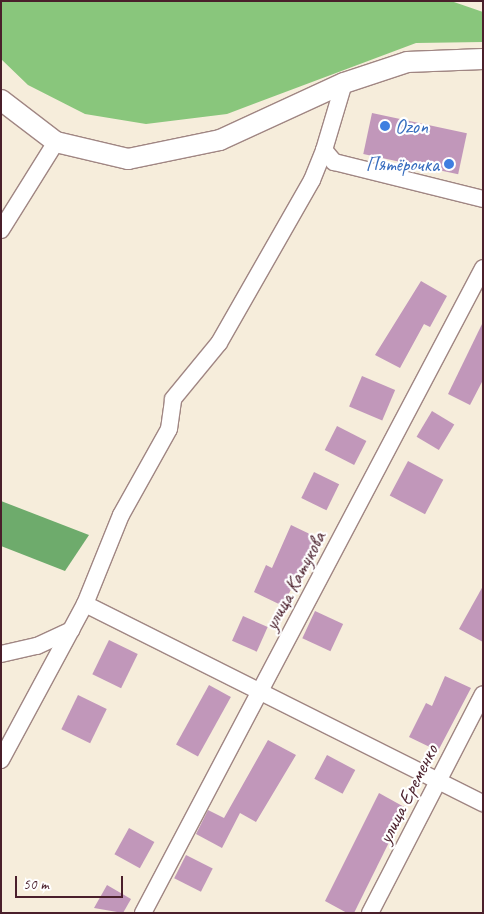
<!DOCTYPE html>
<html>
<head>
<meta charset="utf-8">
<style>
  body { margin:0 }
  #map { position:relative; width:484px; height:914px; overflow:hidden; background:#f6eddb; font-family:Caveat,sans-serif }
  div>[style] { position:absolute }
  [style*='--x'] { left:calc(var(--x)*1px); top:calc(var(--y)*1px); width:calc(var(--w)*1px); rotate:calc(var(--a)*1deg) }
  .green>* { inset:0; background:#89c67c }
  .forest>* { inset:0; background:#6eab6c }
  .building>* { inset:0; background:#c197ba; transform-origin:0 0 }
  .roads { filter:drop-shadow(1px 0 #a08683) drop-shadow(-1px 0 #a08683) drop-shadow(0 1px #a08683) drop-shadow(0 -1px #a08683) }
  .minor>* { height:16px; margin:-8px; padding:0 8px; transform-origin:8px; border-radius:8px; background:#fff }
  .major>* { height:20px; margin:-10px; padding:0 10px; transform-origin:10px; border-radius:10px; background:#fff }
  .dots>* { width:14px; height:14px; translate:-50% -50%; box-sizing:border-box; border:2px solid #fff; border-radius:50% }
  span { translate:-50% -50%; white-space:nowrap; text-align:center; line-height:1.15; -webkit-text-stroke:4.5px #fff; paint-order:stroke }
  .shop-label { font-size:20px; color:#366cbe }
  .left { translate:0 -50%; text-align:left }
  .right { translate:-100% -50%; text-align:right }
  .street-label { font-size:20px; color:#4a1f2b }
  .frame { position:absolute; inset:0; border:2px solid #4a1f2b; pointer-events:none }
  .scale { position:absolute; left:15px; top:876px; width:108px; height:22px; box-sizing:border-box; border:2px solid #4a1f2b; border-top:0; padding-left:6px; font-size:15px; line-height:18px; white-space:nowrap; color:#4a1f2b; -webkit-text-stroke:4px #fff; paint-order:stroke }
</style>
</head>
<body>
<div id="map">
  <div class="green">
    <div style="clip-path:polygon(1px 1px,451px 1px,483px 12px,483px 42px,416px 43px,227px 114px,146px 124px,85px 114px,28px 85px,1px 59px)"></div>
  </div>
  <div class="forest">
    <div style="clip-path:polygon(1px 501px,89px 535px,65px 571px,1px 546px)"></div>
  </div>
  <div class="building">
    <div style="left:372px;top:113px;width:97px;height:42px;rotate:12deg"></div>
    <div style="clip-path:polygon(421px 281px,447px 296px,430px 327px,424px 324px,400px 368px,375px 355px)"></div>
    <div style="clip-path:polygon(483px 322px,483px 380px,470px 405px,448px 394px)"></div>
    <div style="left:362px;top:376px;width:36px;height:33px;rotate:23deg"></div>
    <div style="left:432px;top:411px;width:26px;height:30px;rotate:31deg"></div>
    <div style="left:337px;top:426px;width:33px;height:27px;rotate:27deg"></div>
    <div style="left:408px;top:461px;width:40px;height:39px;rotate:28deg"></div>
    <div style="left:314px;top:472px;width:28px;height:29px;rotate:26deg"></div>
    <div style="clip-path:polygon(291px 525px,316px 537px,283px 606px,254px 592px,266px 565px,272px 568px)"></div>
    <div style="clip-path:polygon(483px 586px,483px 642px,459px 629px)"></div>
    <div style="left:315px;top:611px;width:31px;height:30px;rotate:25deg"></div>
    <div style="left:243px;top:616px;width:27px;height:27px;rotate:24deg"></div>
    <div style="left:109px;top:640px;width:32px;height:38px;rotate:26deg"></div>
    <div style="clip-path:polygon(445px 676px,471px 688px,438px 751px,409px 737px,426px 703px,432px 706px)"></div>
    <div style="left:209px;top:685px;width:25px;height:68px;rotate:29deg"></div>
    <div style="left:78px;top:695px;width:32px;height:38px;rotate:26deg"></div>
    <div style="clip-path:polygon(268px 740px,296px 755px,256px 822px,240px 813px,222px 848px,196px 834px,208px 810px,224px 818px)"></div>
    <div style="left:327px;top:755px;width:32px;height:27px;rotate:28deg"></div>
    <div style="clip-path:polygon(379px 793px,406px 808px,354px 913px,347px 913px,325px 901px)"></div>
    <div style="left:129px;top:828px;width:29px;height:30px;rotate:29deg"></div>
    <div style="left:186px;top:855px;width:30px;height:26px;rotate:27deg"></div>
    <div style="clip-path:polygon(107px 885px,131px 899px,123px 913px,94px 908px)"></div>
  </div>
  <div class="roads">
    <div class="minor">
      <div style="--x:344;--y:83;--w:70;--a:106.6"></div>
      <div style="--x:324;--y:150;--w:16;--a:50"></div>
      <div style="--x:334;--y:162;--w:154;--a:13.9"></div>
      <div style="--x:1;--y:230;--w:104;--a:-58"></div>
      <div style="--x:85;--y:604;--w:445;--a:26.6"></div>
      <div style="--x:1;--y:654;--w:37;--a:-13"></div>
      <div style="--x:37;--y:646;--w:38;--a:-25"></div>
      <div style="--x:1;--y:760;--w:177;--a:-61.7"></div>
      <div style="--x:85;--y:604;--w:96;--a:-68"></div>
      <div style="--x:121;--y:515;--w:98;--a:-60.8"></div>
      <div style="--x:169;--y:429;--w:30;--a:-82"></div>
      <div style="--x:173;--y:399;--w:72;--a:-50.6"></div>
      <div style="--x:219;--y:343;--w:188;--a:-60.3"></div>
      <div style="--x:312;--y:180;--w:32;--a:-68"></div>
      <div style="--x:143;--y:913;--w:729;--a:-62.2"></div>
      <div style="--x:370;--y:913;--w:246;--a:-62.7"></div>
    </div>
    <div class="major">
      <div style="--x:1;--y:100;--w:69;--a:37.4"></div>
      <div style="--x:56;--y:142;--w:74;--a:13.3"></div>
      <div style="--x:128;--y:159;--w:94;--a:-11.7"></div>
      <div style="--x:220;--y:140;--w:136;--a:-24.7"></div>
      <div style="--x:344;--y:83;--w:66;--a:-18.4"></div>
      <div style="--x:407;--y:62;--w:76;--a:-2.3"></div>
    </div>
  </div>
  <div class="dots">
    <div style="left:385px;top:126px;background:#3f7fe0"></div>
    <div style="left:449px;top:164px;background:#3f7fe0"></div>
  </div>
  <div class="shop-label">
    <span class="left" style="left:395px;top:126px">Ozon</span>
    <span class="right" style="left:439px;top:164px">Пятёрочка</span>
  </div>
  <div class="street-label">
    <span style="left:295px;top:581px;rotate:-62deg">улица Катукова</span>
    <span style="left:408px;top:794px;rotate:-63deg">улица Еременко</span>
  </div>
  <div class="frame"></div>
  <div class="scale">50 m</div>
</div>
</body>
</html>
